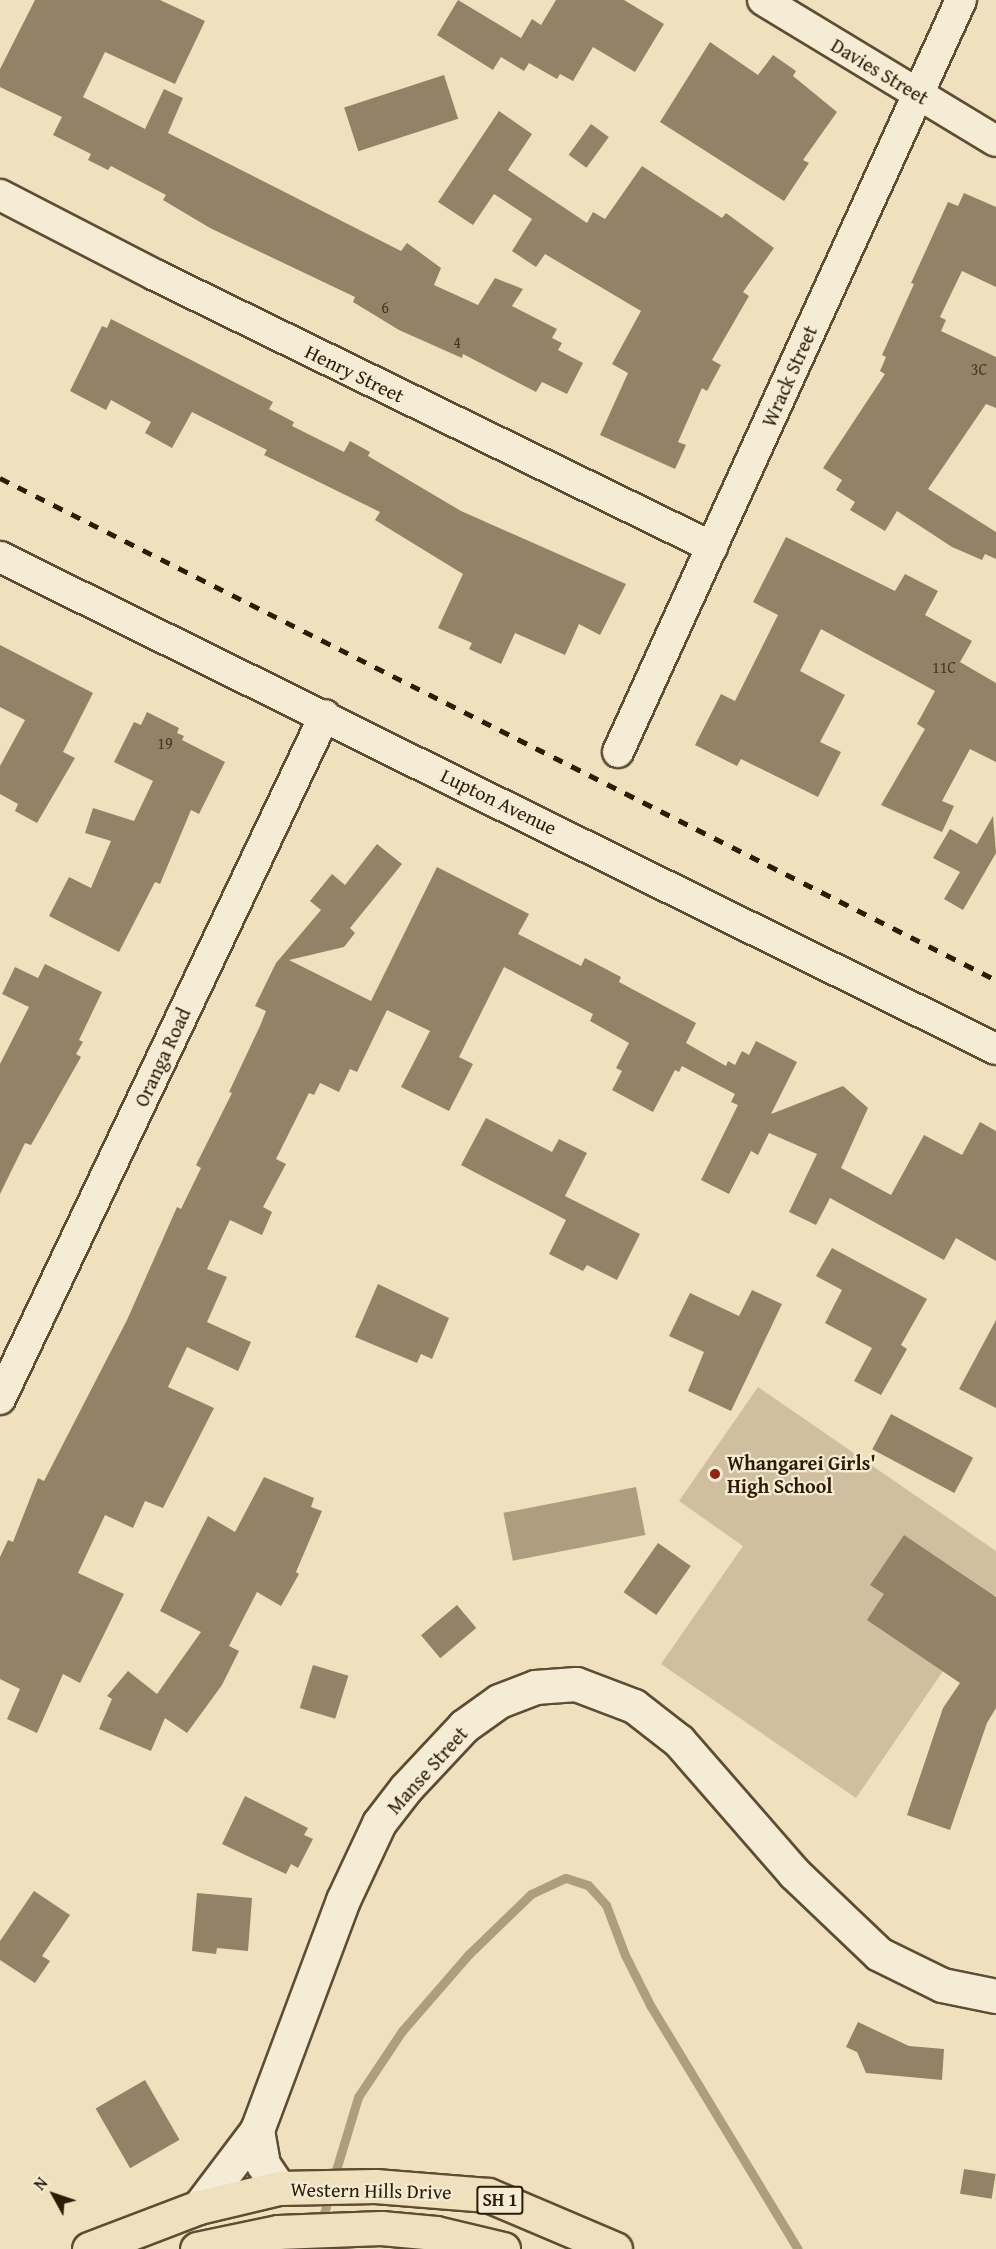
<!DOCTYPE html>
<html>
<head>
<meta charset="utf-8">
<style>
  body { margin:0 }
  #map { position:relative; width:996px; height:2249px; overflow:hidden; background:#f0e1be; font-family:"Gentium Book Plus",serif }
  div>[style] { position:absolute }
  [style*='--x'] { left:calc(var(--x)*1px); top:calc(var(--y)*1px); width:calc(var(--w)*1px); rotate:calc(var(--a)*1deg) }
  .green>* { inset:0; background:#cfbf9f }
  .water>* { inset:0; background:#ae9e7f; transform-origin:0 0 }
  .stream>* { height:9px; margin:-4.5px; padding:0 4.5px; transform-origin:4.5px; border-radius:4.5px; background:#ae9e7f }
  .building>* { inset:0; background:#938265; transform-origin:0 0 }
  .roads { filter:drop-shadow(2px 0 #5e4c33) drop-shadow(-2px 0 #5e4c33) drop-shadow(0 2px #5e4c33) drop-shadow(0 -2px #5e4c33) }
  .street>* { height:30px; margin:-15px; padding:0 15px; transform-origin:15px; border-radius:15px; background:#f5ecd5 }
  .secondary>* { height:33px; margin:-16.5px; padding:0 16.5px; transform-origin:16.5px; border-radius:16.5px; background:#f5ecd5 }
  .highway>* { height:33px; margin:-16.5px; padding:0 16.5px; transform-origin:16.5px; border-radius:16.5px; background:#f0e1be }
  .rail>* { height:4.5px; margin-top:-2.25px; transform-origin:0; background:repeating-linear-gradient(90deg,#2e1b05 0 10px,transparent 0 20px) }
  .dots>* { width:16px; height:16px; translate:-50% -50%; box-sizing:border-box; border:3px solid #f5ecd5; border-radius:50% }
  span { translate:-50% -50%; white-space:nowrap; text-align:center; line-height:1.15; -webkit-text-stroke:4.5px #f5ecd5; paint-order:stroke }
  .number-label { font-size:16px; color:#47351d }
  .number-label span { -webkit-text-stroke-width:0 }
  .shield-label span { padding:2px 4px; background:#f5ecd5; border:2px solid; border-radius:4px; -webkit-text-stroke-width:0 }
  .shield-label { font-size:18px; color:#2e1b05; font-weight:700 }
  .street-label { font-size:20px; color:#2e1b05 }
  .poi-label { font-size:20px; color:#2e1b05; font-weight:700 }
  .left { translate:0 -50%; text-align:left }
  .north { position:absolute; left:24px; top:2165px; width:60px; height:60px; -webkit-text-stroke:4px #f5ecd5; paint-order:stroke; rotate:310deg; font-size:16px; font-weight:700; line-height:24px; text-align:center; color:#2e1b05 }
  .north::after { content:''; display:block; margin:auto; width:21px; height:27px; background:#2e1b05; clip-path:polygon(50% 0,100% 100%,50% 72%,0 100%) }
</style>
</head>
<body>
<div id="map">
  <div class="green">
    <div style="clip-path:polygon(758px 1387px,996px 1551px,996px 1594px,856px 1798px,661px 1664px,743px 1546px,679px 1501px)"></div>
  </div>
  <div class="water">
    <div style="left:636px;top:1487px;width:49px;height:135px;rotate:79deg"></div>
  </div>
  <div class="stream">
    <div style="--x:333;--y:2180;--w:87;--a:-73.2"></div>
    <div style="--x:358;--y:2097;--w:79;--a:-56.3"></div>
    <div style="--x:402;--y:2031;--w:102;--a:-49"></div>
    <div style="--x:469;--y:1954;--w:86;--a:-44.1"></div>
    <div style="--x:531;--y:1894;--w:38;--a:-25"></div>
    <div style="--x:566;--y:1878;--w:23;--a:18"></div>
    <div style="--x:588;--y:1885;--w:27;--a:48"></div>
    <div style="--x:606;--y:1905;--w:53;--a:69.2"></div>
    <div style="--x:625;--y:1955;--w:56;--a:63.4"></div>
    <div style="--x:650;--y:2005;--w:285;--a:58.8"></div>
    <div style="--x:321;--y:2223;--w:31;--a:-73"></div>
  </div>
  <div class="building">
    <div style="clip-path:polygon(35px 0,160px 0,205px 21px,175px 84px,105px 52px,83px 97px,145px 129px,164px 89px,183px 98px,168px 133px,401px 251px,407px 243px,441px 268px,434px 285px,478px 305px,495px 278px,523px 289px,512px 306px,557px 329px,552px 338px,562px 343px,558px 350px,583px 363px,567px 394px,542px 382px,536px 392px,463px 354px,462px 358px,399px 330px,353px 302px,355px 297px,210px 228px,163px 200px,166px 195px,111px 166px,108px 170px,88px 160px,91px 154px,53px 135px,62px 117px,0 87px,0 69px)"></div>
    <div style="clip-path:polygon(458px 0,521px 38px,532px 19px,541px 25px,556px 0,624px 0,664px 24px,635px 72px,593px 47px,573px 81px,560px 74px,557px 79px,529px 63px,524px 71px,501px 57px,493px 70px,437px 35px)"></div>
    <div style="clip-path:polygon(710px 42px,758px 75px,773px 55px,796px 71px,793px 76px,837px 112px,803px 160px,809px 163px,784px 201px,660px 122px)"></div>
    <div style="left:444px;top:75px;width:46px;height:105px;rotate:72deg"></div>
    <div style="clip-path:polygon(499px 111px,532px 134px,508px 170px,587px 223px,593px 212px,605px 219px,642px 166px,722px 218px,726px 213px,774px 248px,743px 292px,749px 296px,712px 360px,721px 365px,707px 391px,702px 388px,678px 442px,686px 445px,675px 469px,600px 435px,628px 373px,612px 364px,641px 311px,545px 254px,536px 267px,512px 251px,532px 219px,494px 194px,473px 225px,438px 202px)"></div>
    <div style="left:591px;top:124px;width:22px;height:38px;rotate:36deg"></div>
    <div style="clip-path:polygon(964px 193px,996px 207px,996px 287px,962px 271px,940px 317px,946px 320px,941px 331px,996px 357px,996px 408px,986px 404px,928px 489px,996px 532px,996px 559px,985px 554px,982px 560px,952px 547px,897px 511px,885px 531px,850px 510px,855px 502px,836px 490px,842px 480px,823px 468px,885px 374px,880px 371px,886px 357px,882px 355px,914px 284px,911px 283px,948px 202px,958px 206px)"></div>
    <div style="clip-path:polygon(111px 319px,273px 402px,269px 409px,294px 422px,292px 426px,344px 452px,350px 441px,370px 452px,368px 456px,461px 511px,626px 584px,600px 635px,579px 624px,565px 655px,515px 633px,501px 664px,469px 649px,472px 643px,438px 628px,463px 574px,375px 520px,380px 512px,264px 455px,267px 450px,192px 412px,172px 448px,145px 433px,151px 422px,111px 400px,106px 410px,70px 391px,102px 326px,107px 328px)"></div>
    <div style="clip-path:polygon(786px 537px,895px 591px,905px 574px,938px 591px,925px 615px,972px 641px,960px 662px,996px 683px,996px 762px,970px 749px,942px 801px,954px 806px,942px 832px,881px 805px,925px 729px,917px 724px,935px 691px,821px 629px,800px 671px,845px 695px,820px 742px,841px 752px,818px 797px,741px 759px,737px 766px,695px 745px,721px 694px,735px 701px,778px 615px,753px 602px)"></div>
    <div style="clip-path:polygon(0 645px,93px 693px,63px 752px,75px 758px,37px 823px,15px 811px,18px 804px,0 794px,0 766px,25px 720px,0 707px)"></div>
    <div style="clip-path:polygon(147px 712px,179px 728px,177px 733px,184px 736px,182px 740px,225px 762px,199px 814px,191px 810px,160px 884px,155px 882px,119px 952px,49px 916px,69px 877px,91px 888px,111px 841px,85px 833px,93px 808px,134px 821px,153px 781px,114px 762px,134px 722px,141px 725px)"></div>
    <div style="clip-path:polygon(993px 816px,996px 853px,963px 910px,944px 899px,960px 872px,933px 858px,950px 829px,977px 844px)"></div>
    <div style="clip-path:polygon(377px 844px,402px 864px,350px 928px,355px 933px,344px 947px,289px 960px,371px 1001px,437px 867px,529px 914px,518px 934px,581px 966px,585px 958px,621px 977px,619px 982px,696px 1023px,686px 1043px,726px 1066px,728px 1061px,735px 1065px,742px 1051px,749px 1055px,756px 1041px,797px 1062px,771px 1114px,843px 1086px,868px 1108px,841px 1168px,891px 1195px,924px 1135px,962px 1155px,980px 1122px,996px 1131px,996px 1261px,956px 1238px,944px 1260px,830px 1198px,816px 1225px,789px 1212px,817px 1154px,769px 1133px,758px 1155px,751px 1151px,729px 1194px,701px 1180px,738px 1105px,731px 1102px,735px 1094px,682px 1066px,679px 1072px,675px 1070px,653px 1112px,612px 1090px,622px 1071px,616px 1068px,629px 1043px,590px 1021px,593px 1014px,504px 967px,459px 1057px,473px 1064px,449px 1111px,401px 1087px,430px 1031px,387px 1010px,357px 1072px,350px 1069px,339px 1092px,320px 1083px,314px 1095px,309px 1093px,276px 1159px,286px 1164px,263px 1207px,272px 1212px,262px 1235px,230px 1220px,207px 1269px,227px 1277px,207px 1322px,251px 1342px,238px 1371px,187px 1347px,168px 1387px,214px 1408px,163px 1508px,145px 1501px,133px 1528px,105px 1515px,78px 1573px,124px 1594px,80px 1683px,63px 1674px,37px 1733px,7px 1719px,20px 1689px,0 1679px,0 1557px,8px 1540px,13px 1542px,38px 1478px,44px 1481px,127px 1320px,177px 1207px,181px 1209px,201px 1168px,196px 1165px,232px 1093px,229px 1092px,260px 1026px,266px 1011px,255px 1006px,276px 963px,321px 910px,310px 901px,332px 874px,345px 885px)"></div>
    <div style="clip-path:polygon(45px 964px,102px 992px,79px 1040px,83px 1042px,76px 1054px,81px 1057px,31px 1145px,25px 1143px,0 1194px,0 1064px,29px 1007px,2px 994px,15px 967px,38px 978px)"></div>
    <div style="clip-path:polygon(486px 1118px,552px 1152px,559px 1139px,587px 1153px,565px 1196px,640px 1234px,617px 1280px,587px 1265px,583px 1271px,549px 1254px,566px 1220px,461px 1165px)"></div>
    <div style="clip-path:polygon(832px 1248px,927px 1299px,901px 1345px,907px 1349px,881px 1395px,854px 1381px,872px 1348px,825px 1323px,842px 1290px,816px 1276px)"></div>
    <div style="clip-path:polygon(378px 1284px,449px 1318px,432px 1359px,421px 1354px,417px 1363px,355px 1337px)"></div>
    <div style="clip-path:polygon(752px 1290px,782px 1304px,731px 1411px,688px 1391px,704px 1352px,669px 1336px,690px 1293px,739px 1316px)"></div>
    <div style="clip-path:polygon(996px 1320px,996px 1408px,959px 1389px)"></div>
    <div style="left:891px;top:1414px;width:93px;height:40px;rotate:28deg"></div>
    <div style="clip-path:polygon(264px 1477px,314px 1498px,311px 1507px,322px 1511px,296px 1572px,299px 1574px,281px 1606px,257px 1592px,229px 1646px,239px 1651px,222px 1685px,187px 1733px,165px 1718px,151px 1751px,99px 1729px,112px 1699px,107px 1696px,128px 1671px,157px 1694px,201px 1632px,160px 1611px,208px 1516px,235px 1532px)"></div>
    <div style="clip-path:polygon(904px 1535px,996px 1597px,996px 1708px,987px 1723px,950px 1830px,907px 1815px,943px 1708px,960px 1683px,867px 1620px,884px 1594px,870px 1585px)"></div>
    <div style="left:658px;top:1543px;width:40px;height:60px;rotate:35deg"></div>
    <div style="left:457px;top:1605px;width:30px;height:47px;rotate:50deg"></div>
    <div style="left:313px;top:1665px;width:37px;height:45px;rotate:17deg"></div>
    <div style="clip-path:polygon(245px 1796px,308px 1828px,304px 1835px,313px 1839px,298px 1868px,291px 1864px,286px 1874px,222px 1844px)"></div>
    <div style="clip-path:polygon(34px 1891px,70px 1915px,42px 1956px,50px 1961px,35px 1983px,0 1960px,0 1941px)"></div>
    <div style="clip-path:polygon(197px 1893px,252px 1898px,248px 1951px,217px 1948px,216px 1954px,192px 1951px)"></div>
    <div style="clip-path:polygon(858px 2022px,909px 2046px,944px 2049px,942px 2080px,866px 2073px,857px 2052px,846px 2047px)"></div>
    <div style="left:145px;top:2080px;width:69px;height:57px;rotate:60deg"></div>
    <div style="left:964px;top:2169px;width:32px;height:25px;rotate:9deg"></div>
  </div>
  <div class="roads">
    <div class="street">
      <div style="--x:763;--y:0;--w:272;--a:31.2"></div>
      <div style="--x:0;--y:195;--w:174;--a:27.3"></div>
      <div style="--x:155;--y:275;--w:620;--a:26.03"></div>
      <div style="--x:0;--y:557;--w:1111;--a:26.29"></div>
      <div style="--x:618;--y:752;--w:827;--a:-65.48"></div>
      <div style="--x:0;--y:1399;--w:757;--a:-64.59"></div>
    </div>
    <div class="secondary">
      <div style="--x:279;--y:2188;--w:29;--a:-124"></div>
      <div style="--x:263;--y:2164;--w:35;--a:-100"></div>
      <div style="--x:257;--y:2130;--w:246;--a:-69.5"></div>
      <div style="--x:343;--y:1900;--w:85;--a:-64.9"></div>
      <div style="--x:379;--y:1823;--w:44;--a:-52.4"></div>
      <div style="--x:406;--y:1788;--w:85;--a:-46.9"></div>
      <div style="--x:464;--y:1726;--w:43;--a:-35.5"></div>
      <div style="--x:499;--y:1701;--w:39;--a:-21"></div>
      <div style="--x:535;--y:1687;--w:41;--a:-4.2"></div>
      <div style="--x:576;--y:1684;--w:62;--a:20.8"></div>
      <div style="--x:634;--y:1706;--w:57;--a:37.9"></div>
      <div style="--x:679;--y:1741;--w:175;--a:48.9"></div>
      <div style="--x:794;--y:1873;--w:117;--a:43.6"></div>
      <div style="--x:879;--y:1954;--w:70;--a:26.2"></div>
      <div style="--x:942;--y:1985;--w:55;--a:11.5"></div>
      <div style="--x:199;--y:2207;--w:96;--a:-53"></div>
    </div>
    <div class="highway">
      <div style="--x:89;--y:2249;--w:118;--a:-20.9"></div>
      <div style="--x:199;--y:2207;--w:82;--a:-13.4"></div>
      <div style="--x:279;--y:2188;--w:96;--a:-1.2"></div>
      <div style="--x:375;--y:2186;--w:113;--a:4.6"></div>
      <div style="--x:488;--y:2195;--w:138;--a:23"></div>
      <div style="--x:197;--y:2249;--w:83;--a:-11.9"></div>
      <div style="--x:278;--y:2232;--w:103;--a:-2.2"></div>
      <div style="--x:381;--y:2228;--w:55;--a:5.2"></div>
      <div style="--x:436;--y:2233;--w:69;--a:13.4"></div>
    </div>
  </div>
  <div class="rail">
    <div style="--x:0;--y:478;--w:1115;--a:26.75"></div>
  </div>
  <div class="dots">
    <div style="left:715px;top:1474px;background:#8f2418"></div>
  </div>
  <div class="number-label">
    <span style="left:385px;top:307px">6</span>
    <span style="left:457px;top:342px">4</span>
    <span style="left:979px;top:369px">3C</span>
    <span style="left:944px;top:667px">11C</span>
    <span style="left:165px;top:743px">19</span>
  </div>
  <div class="shield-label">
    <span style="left:500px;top:2200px">SH 1</span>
  </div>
  <div class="street-label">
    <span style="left:880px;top:71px;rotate:31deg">Davies Street</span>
    <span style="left:355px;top:373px;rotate:26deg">Henry Street</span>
    <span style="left:789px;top:376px;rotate:-66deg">Wrack Street</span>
    <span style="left:499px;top:801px;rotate:26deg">Lupton Avenue</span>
    <span style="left:162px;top:1057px;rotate:-65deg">Oranga Road</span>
    <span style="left:427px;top:1770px;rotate:-48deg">Manse Street</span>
    <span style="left:371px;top:2190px;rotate:1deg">Western Hills Drive</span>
  </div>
  <div class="poi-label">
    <span class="left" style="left:727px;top:1474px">Whangarei Girls'<br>High School</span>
  </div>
  <div class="north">N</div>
</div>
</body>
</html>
